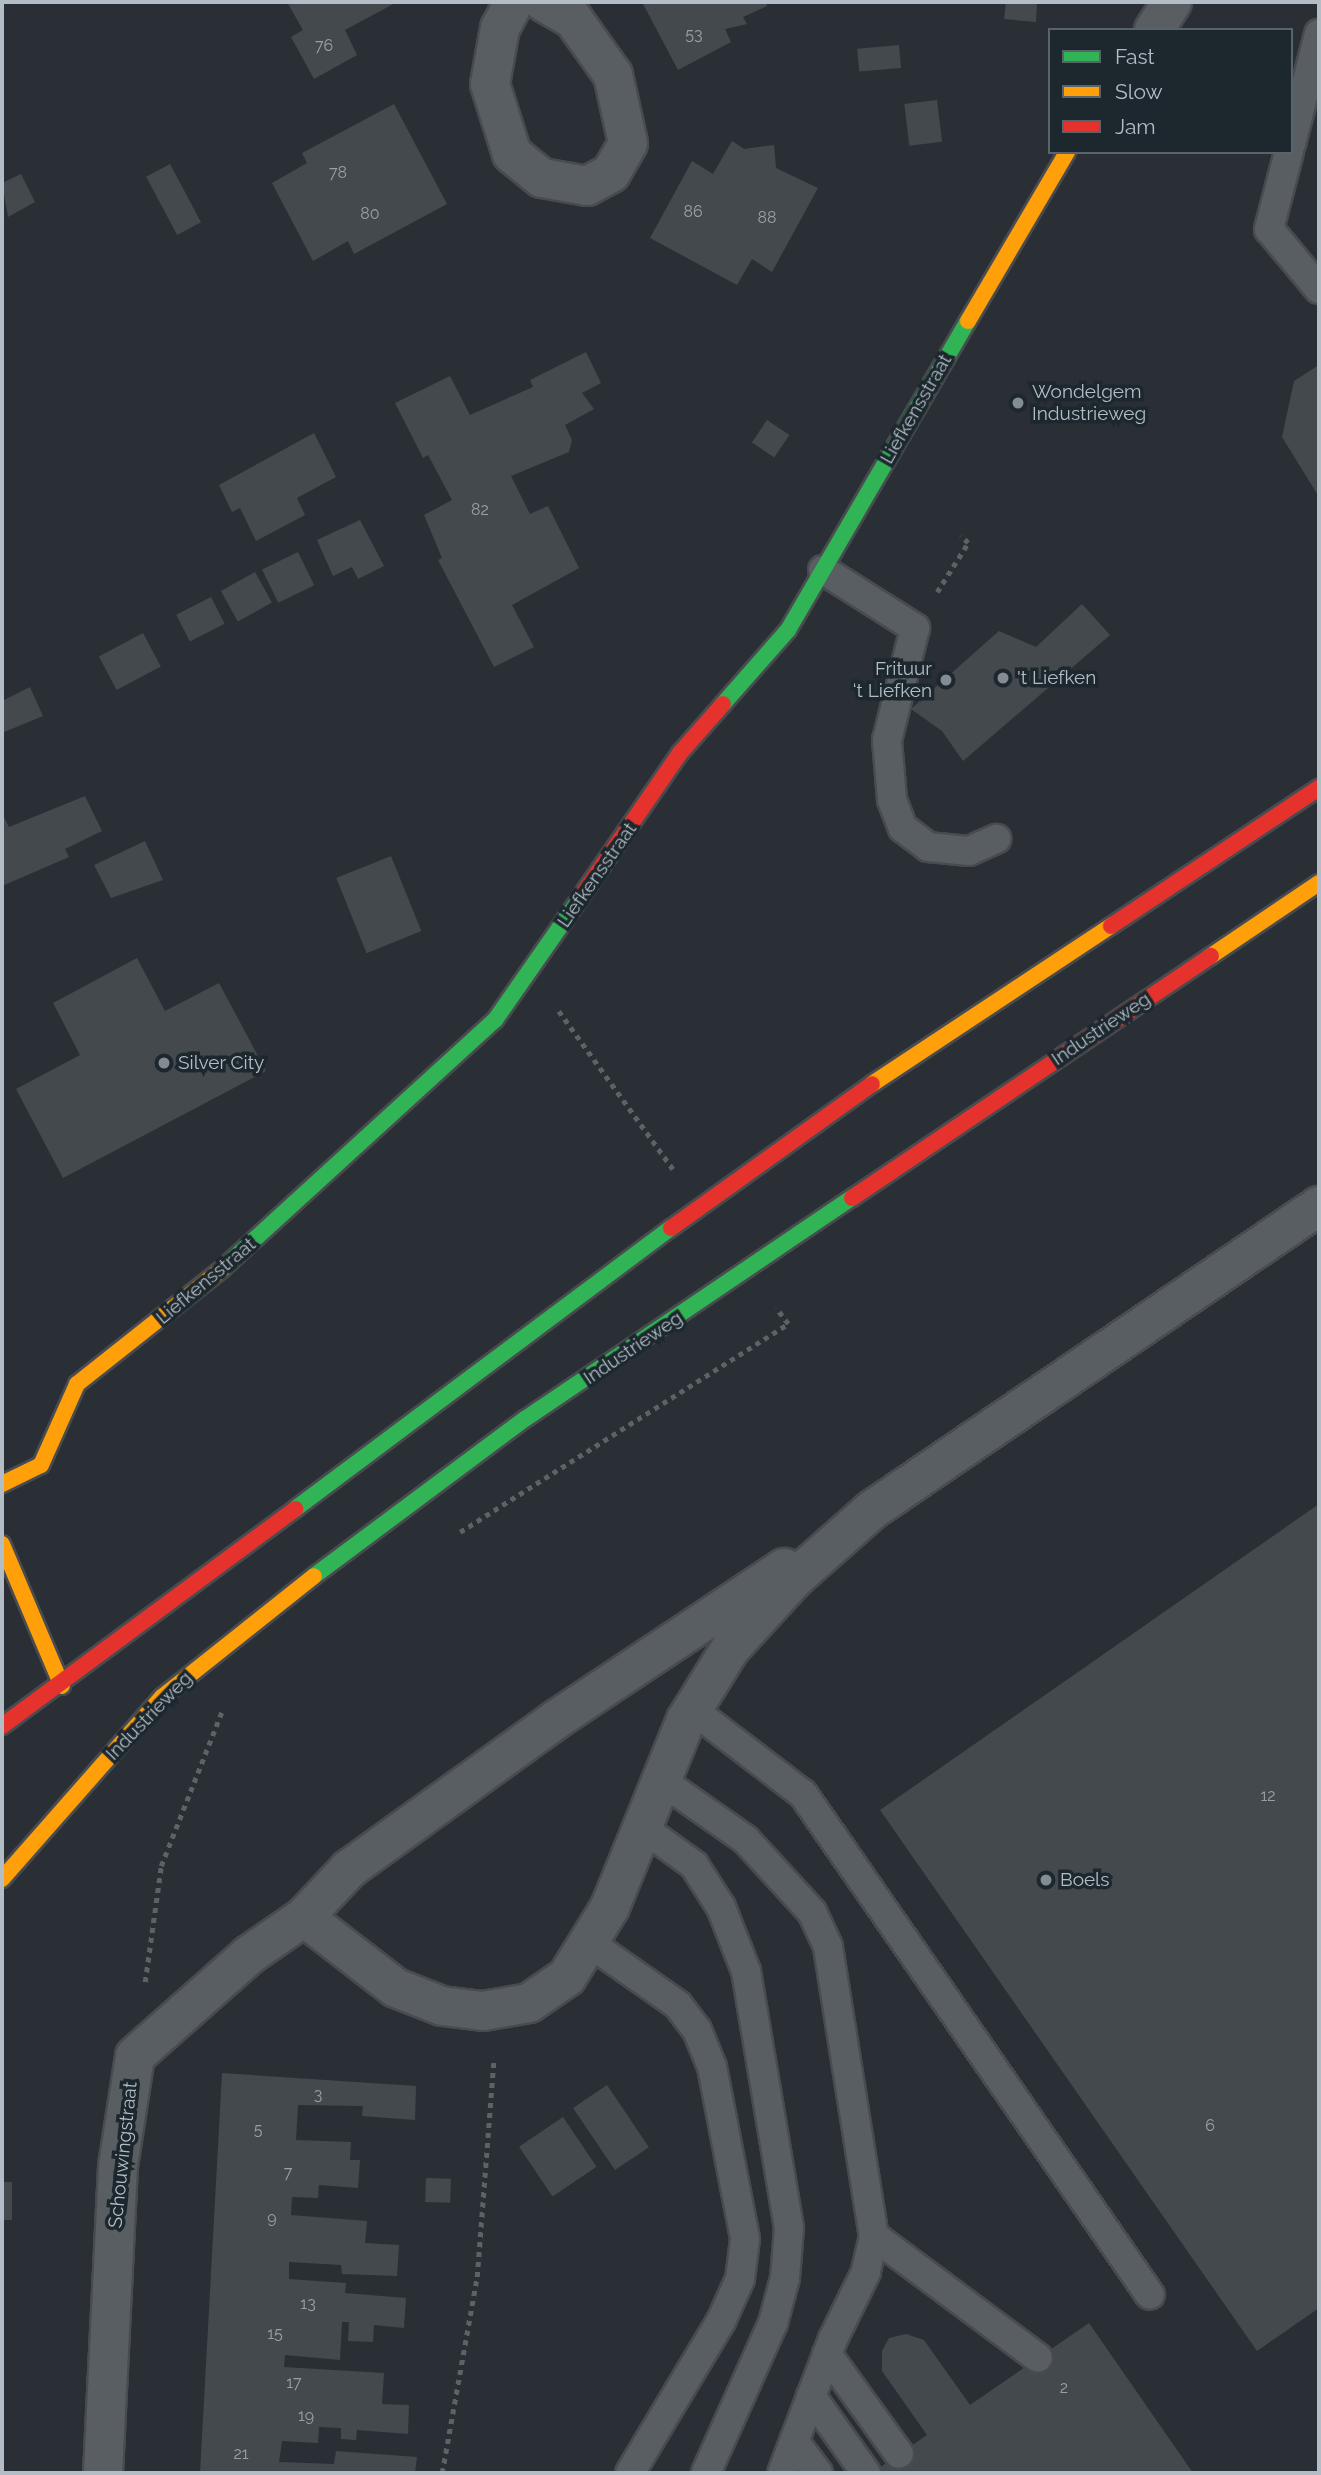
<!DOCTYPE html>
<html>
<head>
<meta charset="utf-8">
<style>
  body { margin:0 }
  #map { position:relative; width:1321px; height:2475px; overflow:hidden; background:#2a2f35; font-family:Raleway,sans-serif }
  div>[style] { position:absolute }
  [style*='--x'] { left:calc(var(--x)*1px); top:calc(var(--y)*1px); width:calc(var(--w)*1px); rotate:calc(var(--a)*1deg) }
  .building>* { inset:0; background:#44494e; transform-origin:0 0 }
  .path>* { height:4.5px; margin-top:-2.25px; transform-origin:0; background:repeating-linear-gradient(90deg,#5d6266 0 5px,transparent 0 10px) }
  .roads { filter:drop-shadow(2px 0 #484b4f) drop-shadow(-2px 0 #484b4f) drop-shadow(0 2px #484b4f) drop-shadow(0 -2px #484b4f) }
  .lane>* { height:28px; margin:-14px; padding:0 14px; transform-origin:14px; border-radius:14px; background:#595e62 }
  .street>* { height:38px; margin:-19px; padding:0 19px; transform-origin:19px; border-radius:19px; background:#595e62 }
  .fast>* { height:16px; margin:-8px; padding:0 8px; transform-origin:8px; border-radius:8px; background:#30b455 }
  .slow>* { height:16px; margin:-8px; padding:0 8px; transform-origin:8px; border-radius:8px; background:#ff9f0a }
  .jam>* { height:16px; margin:-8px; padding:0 8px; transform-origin:8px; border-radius:8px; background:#e5322d }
  .dots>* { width:19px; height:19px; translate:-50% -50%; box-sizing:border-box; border:4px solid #1d272e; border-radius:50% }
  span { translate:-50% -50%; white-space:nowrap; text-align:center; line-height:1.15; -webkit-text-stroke:7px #1d272e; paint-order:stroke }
  .number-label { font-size:16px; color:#97a0a7 }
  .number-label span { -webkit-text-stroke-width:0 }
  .poi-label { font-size:19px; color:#b3bdc5 }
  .left { translate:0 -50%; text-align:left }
  .right { translate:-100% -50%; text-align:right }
  .street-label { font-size:19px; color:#b3bdc5 }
  .frame { position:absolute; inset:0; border:4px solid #b3bdc5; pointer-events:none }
  .legend { position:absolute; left:1048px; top:28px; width:245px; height:126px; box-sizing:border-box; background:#1d272e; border:2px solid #59636a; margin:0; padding:9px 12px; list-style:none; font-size:21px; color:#b3bdc5 }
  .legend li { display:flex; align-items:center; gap:14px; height:35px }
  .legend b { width:35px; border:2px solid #59636a }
</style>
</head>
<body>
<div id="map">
  <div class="building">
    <div style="clip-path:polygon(287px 2px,397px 2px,345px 30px,357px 55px,314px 79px,291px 37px,303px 30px)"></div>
    <div style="clip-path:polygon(642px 2px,765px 2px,767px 6px,743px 17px,747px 24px,725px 29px,731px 42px,678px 70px)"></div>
    <div style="clip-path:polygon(1006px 2px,1037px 2px,1036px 22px,1004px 19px)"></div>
    <div style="left:899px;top:45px;width:23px;height:42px;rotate:85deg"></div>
    <div style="left:937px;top:100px;width:42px;height:33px;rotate:83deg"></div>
    <div style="clip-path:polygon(394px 104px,447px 204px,354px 254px,348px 241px,313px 261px,272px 183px,307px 163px,302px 153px)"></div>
    <div style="clip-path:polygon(732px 141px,744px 149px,774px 145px,776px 168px,818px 188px,772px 272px,752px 259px,737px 285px,650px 238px,692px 161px,713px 174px)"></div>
    <div style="left:170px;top:164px;width:66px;height:27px;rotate:62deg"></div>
    <div style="clip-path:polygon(21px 174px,35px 202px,8px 217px,2px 183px)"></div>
    <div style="clip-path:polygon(586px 352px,601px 383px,582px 393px,594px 409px,565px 425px,572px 440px,569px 452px,511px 476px,530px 514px,548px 506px,579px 568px,512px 605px,534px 647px,494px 667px,438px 560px,442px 558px,424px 515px,452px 500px,428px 455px,423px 458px,395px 403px,450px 376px,470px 415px,533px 387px,530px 380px)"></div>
    <div style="clip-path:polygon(1319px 365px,1319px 497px,1282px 437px,1294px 381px)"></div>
    <div style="left:767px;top:420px;width:27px;height:27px;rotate:34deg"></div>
    <div style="clip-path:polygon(314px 433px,336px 477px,297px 498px,305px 515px,256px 541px,240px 508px,232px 512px,219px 485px)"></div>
    <div style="clip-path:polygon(360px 520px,384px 566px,358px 579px,352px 567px,333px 576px,317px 540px)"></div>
    <div style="left:298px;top:552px;width:37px;height:40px;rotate:64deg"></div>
    <div style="left:255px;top:572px;width:35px;height:39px;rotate:61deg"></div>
    <div style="left:211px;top:597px;width:30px;height:39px;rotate:63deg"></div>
    <div style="clip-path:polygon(1082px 604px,1110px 635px,963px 761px,942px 731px,911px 709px,999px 631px,1036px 647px)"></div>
    <div style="left:143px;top:633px;width:38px;height:50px;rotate:62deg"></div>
    <div style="clip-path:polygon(30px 687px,43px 716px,2px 733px,2px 701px)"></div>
    <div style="clip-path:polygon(85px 796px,102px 831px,65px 849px,69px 857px,2px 886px,2px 813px,9px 827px)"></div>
    <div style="clip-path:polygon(145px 841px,163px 880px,111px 898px,94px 865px)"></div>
    <div style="left:391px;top:856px;width:81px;height:59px;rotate:68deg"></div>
    <div style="clip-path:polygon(137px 958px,165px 1011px,219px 983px,266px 1071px,63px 1178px,16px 1089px,80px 1055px,53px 1003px)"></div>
    <div style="clip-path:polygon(1319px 1504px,1319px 2308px,1257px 2351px,880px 1810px)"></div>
    <div style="clip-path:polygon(222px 2073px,416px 2086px,415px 2120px,362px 2116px,363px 2106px,298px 2105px,296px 2140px,351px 2142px,350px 2160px,360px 2160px,358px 2188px,319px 2185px,318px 2198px,292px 2197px,291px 2215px,367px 2221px,365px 2243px,399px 2245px,397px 2276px,342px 2274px,341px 2265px,289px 2262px,289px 2279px,346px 2283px,345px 2293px,406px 2298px,404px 2328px,374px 2325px,373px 2342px,348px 2341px,349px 2322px,342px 2322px,340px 2360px,285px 2355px,284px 2367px,384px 2373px,382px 2404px,409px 2405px,408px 2434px,357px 2430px,356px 2440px,341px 2439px,341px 2428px,319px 2427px,318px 2443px,282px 2441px,279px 2462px,334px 2464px,336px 2451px,417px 2457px,415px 2473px,200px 2473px)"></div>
    <div style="left:607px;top:2085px;width:75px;height:41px;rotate:56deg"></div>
    <div style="left:563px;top:2117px;width:60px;height:53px;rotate:56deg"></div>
    <div style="left:426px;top:2178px;width:25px;height:24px;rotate:2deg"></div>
    <div style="left:2px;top:2182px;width:10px;height:38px"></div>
    <div style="clip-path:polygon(1089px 2323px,1193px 2473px,872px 2473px,927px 2435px,882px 2371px,882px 2351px,889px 2338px,906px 2334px,924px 2340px,970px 2405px)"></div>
  </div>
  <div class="path">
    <div style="--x:937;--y:592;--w:58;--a:-57.7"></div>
    <div style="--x:968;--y:543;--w:10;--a:-135"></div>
    <div style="--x:559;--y:1011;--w:195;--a:54.2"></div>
    <div style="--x:460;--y:1532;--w:388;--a:-32.4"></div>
    <div style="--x:788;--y:1324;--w:20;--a:-127"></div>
    <div style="--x:145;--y:1982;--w:117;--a:-82.1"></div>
    <div style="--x:161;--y:1866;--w:169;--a:-68.5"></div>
    <div style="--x:442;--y:2473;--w:199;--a:-79.9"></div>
    <div style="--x:477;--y:2277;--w:220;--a:-85.6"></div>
  </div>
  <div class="roads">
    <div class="lane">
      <div style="--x:1291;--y:144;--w:114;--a:-75.7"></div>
      <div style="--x:1289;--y:152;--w:80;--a:104.6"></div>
      <div style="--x:1269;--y:229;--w:78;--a:50.2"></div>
      <div style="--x:823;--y:570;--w:109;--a:32.2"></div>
      <div style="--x:915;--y:628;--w:115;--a:104"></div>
      <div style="--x:887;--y:740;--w:60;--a:85.2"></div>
      <div style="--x:892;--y:800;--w:30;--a:69"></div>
      <div style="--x:903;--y:828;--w:31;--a:37"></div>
      <div style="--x:928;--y:847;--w:41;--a:5.6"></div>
      <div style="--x:969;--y:851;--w:30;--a:-24"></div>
      <div style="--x:693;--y:1710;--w:138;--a:37.4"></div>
      <div style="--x:803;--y:1794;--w:609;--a:55.29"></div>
      <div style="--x:659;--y:1779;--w:106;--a:35"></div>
      <div style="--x:746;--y:1840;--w:98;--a:47.5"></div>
      <div style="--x:812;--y:1912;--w:38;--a:65"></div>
      <div style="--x:828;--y:1947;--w:293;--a:81"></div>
      <div style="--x:874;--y:2236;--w:37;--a:103"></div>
      <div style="--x:866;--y:2272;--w:75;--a:116.2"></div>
      <div style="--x:833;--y:2339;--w:143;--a:110.8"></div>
      <div style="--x:640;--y:1826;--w:67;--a:35.8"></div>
      <div style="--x:694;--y:1865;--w:50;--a:57.3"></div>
      <div style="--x:721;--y:1907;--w:69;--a:68.7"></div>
      <div style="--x:746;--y:1971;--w:261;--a:80.5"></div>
      <div style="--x:789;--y:2228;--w:50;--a:94.6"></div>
      <div style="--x:785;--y:2278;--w:47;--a:104.9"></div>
      <div style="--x:773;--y:2323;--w:164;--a:114.1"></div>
      <div style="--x:591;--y:1944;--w:106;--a:35"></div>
      <div style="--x:678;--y:2005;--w:31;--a:53"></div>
      <div style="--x:697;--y:2030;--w:40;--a:68"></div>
      <div style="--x:712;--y:2067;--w:175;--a:79.1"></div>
      <div style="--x:745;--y:2239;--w:40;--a:97.1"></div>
      <div style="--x:740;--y:2279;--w:46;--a:114.3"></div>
      <div style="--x:721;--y:2321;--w:177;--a:120.9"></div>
      <div style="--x:874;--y:2236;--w:204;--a:36.6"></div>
      <div style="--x:827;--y:2354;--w:123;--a:54.2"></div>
      <div style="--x:811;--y:2396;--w:95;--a:54.5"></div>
      <div style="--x:794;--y:2441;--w:40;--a:53"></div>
    </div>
    <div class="street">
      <div style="--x:514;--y:2;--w:30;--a:118"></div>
      <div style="--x:500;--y:28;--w:57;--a:100.1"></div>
      <div style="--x:490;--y:84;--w:73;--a:72.6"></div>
      <div style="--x:512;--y:154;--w:38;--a:39"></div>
      <div style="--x:542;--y:178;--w:46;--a:10.1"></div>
      <div style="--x:587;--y:186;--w:27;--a:-28"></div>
      <div style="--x:611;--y:173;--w:34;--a:-60"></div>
      <div style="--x:628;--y:143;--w:70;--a:-102.4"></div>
      <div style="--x:613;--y:75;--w:69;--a:-125.5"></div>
      <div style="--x:573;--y:19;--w:34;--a:-150"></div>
      <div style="--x:1154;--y:30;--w:33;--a:-57"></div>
      <div style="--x:304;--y:1917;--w:116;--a:37.7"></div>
      <div style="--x:396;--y:1988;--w:49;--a:21.4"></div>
      <div style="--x:442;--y:2006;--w:41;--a:7"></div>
      <div style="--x:483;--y:2011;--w:47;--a:-9.9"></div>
      <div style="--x:529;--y:2003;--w:46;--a:-34.4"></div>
      <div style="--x:567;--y:1977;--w:82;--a:-58.4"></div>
      <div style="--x:610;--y:1907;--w:202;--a:-67.9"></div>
      <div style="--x:686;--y:1720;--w:84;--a:-58.2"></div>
      <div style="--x:730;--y:1649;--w:95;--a:-47.6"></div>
      <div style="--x:794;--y:1579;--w:104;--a:-41.5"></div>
      <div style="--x:872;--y:1510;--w:541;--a:-34.22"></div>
      <div style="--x:103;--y:2473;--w:307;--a:-87.2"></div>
      <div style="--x:118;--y:2166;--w:111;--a:-81.2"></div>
      <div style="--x:135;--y:2056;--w:152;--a:-41.5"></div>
      <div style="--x:249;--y:1955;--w:67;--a:-34.6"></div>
      <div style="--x:304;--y:1917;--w:66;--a:-46.8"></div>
      <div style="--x:349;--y:1869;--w:256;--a:-35.8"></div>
      <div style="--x:557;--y:1719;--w:273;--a:-33.6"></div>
    </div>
    <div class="fast">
      <div style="--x:723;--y:704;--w:98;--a:-48.7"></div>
      <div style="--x:788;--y:630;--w:358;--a:-59.8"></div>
      <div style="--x:222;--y:1269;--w:369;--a:-42.4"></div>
      <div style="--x:495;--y:1020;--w:149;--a:-55.1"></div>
      <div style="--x:295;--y:1509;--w:469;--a:-36.8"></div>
      <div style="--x:314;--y:1576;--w:263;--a:-36.7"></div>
      <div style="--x:525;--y:1419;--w:395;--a:-34.1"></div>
    </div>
    <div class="slow">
      <div style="--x:968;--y:321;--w:196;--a:-59.6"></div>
      <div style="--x:1211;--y:956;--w:130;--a:-34.1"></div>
      <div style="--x:872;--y:1084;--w:287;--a:-33.5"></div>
      <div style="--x:2;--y:1484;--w:43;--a:-26"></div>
      <div style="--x:41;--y:1465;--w:89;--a:-66"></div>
      <div style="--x:77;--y:1384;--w:185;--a:-38.4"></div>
      <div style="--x:2;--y:1544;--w:154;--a:67.1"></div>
      <div style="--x:2;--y:1879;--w:242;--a:-48.7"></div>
      <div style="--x:162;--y:1697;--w:194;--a:-38.5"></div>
    </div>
    <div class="jam">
      <div style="--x:580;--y:898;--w:176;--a:-55.4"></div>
      <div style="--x:680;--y:753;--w:65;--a:-48.7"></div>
      <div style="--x:1111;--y:926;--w:250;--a:-33.6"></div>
      <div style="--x:852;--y:1198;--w:433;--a:-34"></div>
      <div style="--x:671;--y:1228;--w:247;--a:-35.6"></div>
      <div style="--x:2;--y:1726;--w:365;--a:-36.5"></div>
    </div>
  </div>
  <div class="dots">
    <div style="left:1018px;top:403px;background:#838b93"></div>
    <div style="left:1003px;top:678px;background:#838b93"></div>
    <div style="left:946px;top:680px;background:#838b93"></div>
    <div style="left:164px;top:1063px;background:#838b93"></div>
    <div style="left:1046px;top:1880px;background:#838b93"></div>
  </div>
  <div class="number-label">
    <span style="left:694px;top:35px">53</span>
    <span style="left:324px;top:46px">76</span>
    <span style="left:338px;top:173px">78</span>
    <span style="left:693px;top:212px">86</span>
    <span style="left:370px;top:214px">80</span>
    <span style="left:767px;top:218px">88</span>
    <span style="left:480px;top:510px">82</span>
    <span style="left:1268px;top:1796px">12</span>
    <span style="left:318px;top:2095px">3</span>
    <span style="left:1210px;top:2126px">6</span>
    <span style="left:258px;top:2130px">5</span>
    <span style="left:288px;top:2173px">7</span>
    <span style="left:272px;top:2218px">9</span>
    <span style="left:308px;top:2304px">13</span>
    <span style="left:275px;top:2334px">15</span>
    <span style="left:294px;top:2383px">17</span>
    <span style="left:1064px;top:2388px">2</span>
    <span style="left:306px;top:2416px">19</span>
    <span style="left:241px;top:2454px">21</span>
  </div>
  <div class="poi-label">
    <span class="left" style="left:1032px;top:403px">Wondelgem<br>Industrieweg</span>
    <span class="right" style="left:932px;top:680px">Frituur<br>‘t Liefken</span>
    <span class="left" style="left:1017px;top:678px">'t Liefken</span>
    <span class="left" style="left:178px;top:1063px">Silver City</span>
    <span class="left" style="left:1060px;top:1880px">Boels</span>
  </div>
  <div class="street-label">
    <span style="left:916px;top:409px;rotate:-60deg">Liefkensstraat</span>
    <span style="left:597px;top:875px;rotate:-55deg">Liefkensstraat</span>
    <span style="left:1101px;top:1029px;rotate:-34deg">Industrieweg</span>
    <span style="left:206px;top:1281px;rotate:-40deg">Liefkensstraat</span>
    <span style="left:633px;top:1348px;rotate:-34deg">Industrieweg</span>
    <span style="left:149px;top:1716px;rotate:-46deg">Industrieweg</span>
    <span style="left:123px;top:2155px;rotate:-84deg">Schouwingstraat</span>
  </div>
  <div class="frame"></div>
  <ul class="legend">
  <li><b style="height:9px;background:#30b455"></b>Fast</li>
  <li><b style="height:9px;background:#ff9f0a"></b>Slow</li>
  <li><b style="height:9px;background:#e5322d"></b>Jam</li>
  </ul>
</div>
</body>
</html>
